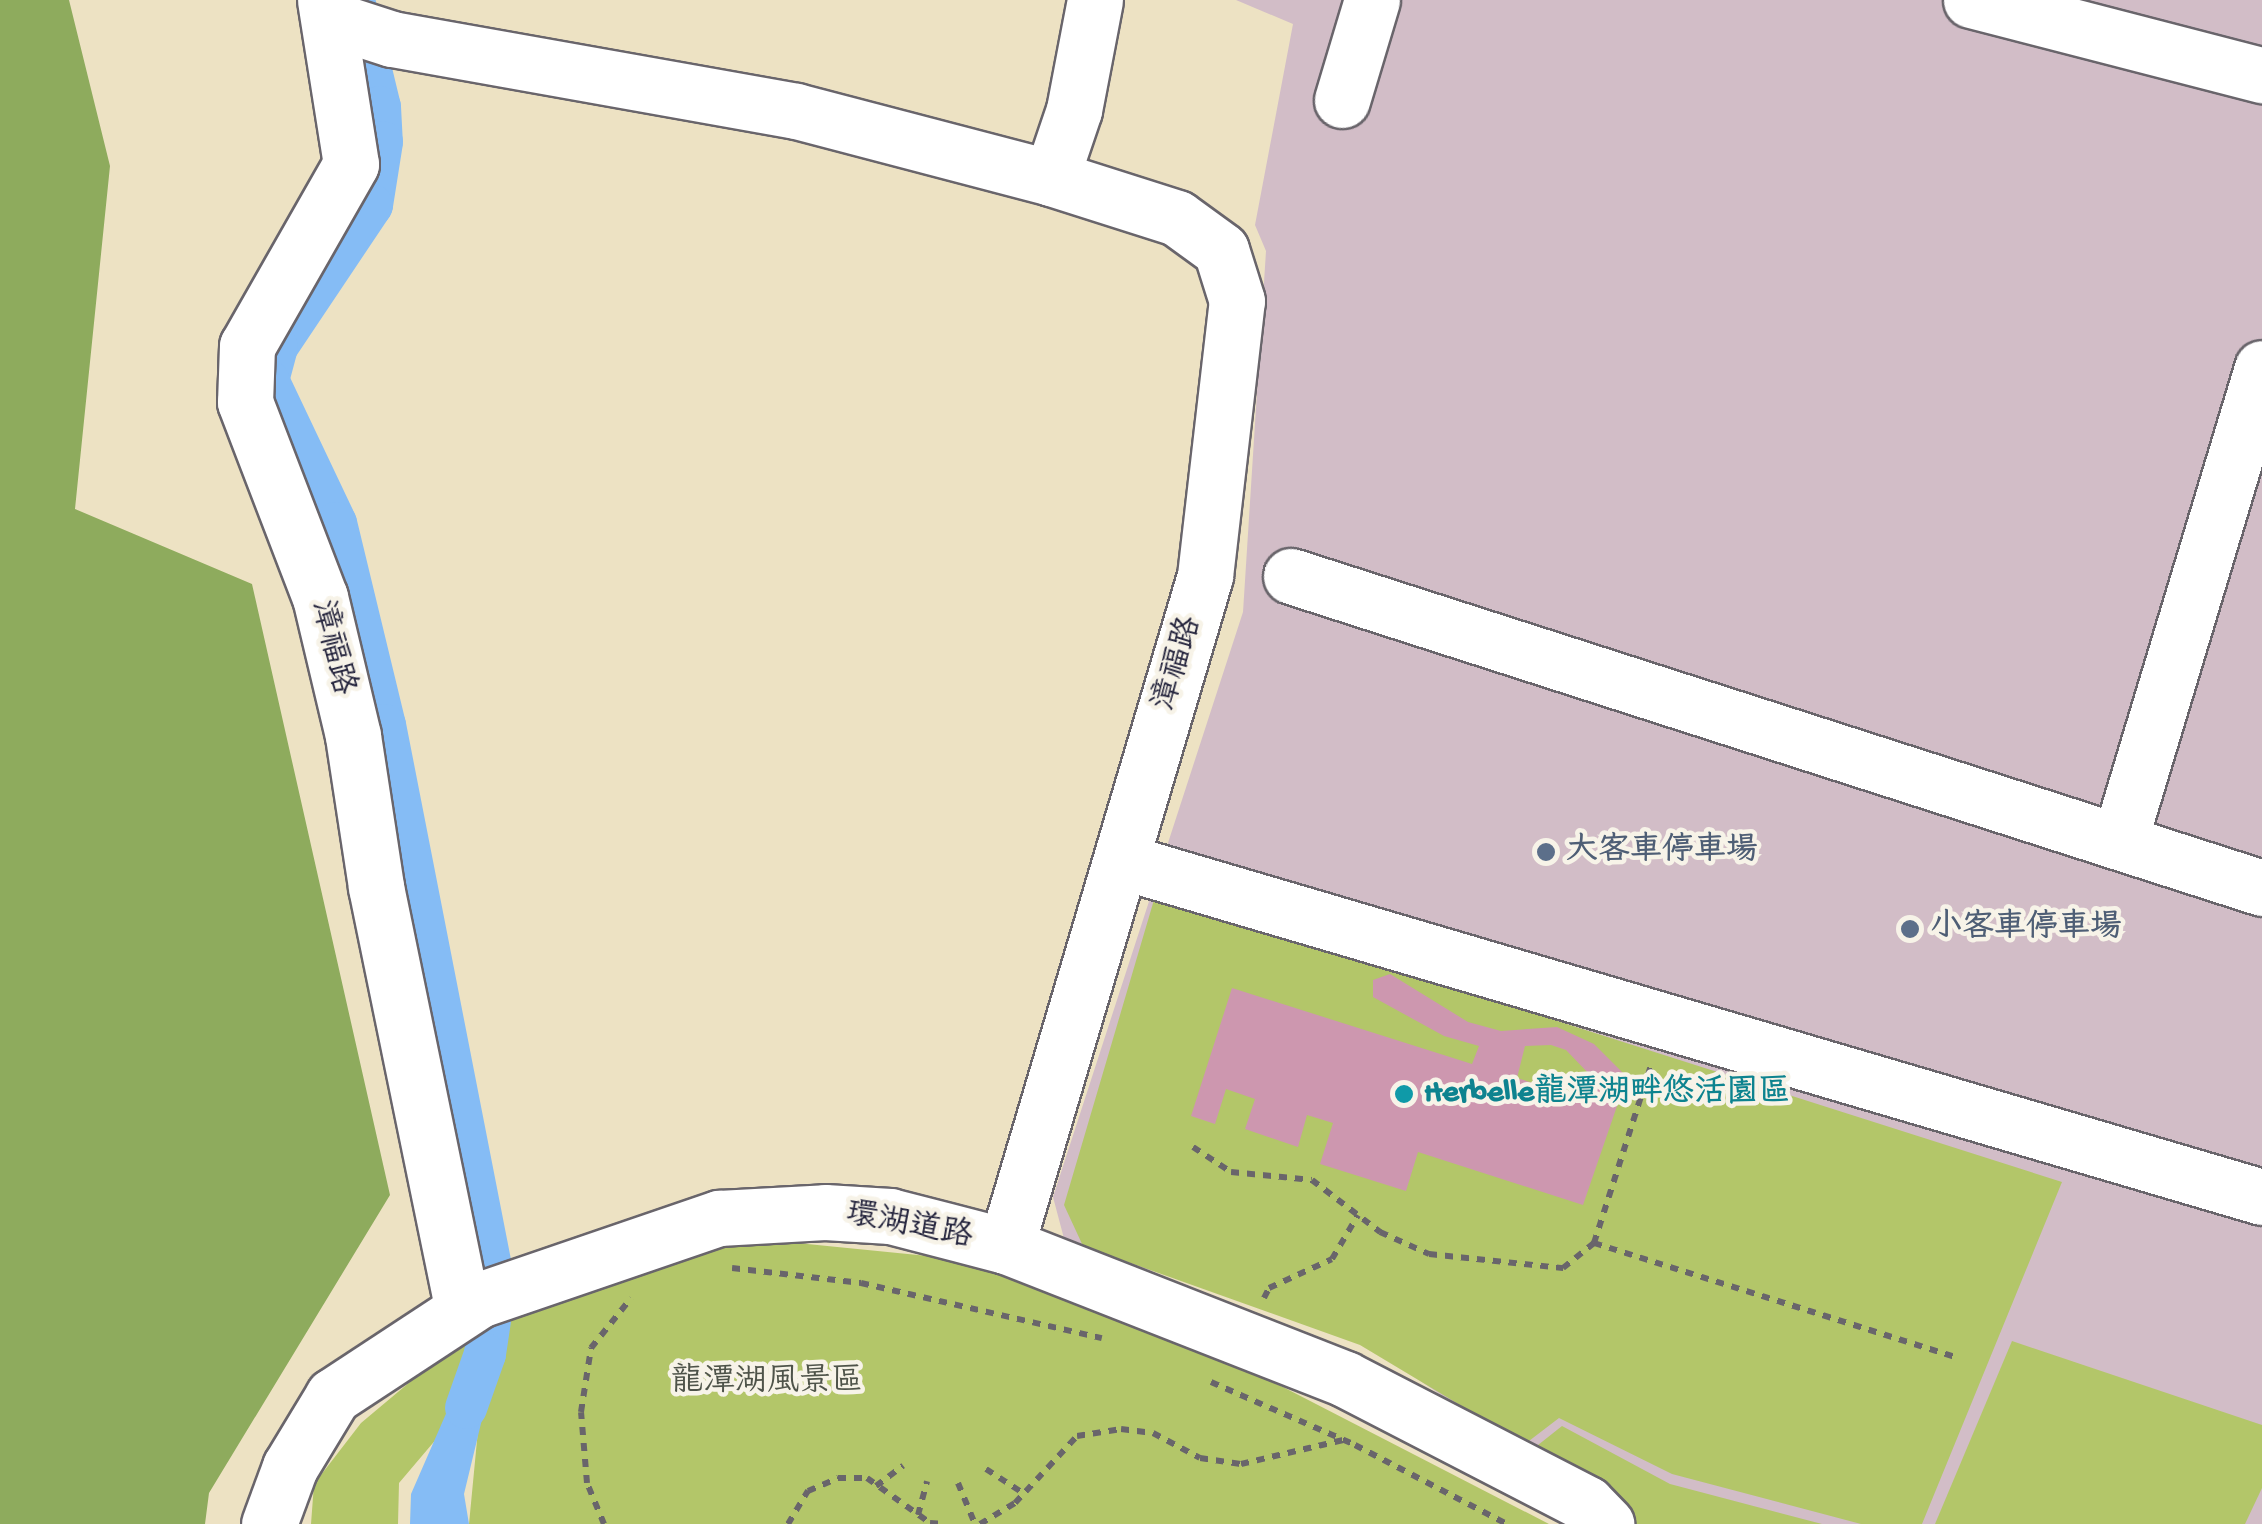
<!DOCTYPE html>
<html>
<head>
<meta charset="utf-8">
<style>
  body { margin:0 }
  #map { position:relative; width:2262px; height:1524px; overflow:hidden; background:#ede2c3; font-family:"Gochi Hand","LXGW WenKai TC",sans-serif }
  div>[style] { position:absolute }
  [style*='--x'] { left:calc(var(--x)*1px); top:calc(var(--y)*1px); width:calc(var(--w)*1px); rotate:calc(var(--a)*1deg) }
  .industrial>* { inset:0; background:#d2bdc7 }
  .green>* { inset:0; background:#b3c669 }
  .forest>* { inset:0; background:#8eab5d }
  .water>* { inset:0; background:#85bcf5 }
  .canal>* { height:42px; margin:-21px; padding:0 21px; transform-origin:21px; border-radius:21px; background:#85bcf5 }
  .building>* { inset:0; background:#cd97af }
  .path>* { height:6px; margin-top:-3px; transform-origin:0; background:repeating-linear-gradient(90deg,#69656b 0 8px,transparent 0 16px) }
  .roads { filter:drop-shadow(2px 0 #69656b) drop-shadow(-2px 0 #69656b) drop-shadow(0 2px #69656b) drop-shadow(0 -2px #69656b) }
  .minor>* { height:55px; margin:-27.5px; padding:0 27.5px; transform-origin:27.5px; border-radius:27.5px; background:#fff }
  .dots>* { width:28px; height:28px; translate:-50% -50%; box-sizing:border-box; border:5px solid #f7f3e8; border-radius:50% }
  span { translate:-50% -50%; white-space:nowrap; text-align:center; line-height:1.15; -webkit-text-stroke:9px #f7f3e8; paint-order:stroke }
  .street-label { font-size:32px; color:#22223b }
  .service-label { font-size:32px; color:#4e5e75; font-weight:700 }
  .left { translate:0 -50%; text-align:left }
  .culture-label { font-size:32px; color:#0d838f; font-weight:700 }
  .park-label { font-size:32px; color:#4e5349 }
</style>
</head>
<body>
<div id="map">
  <div class="industrial">
    <div style="clip-path:polygon(1236px 0,2262px 0,2262px 1524px,1597px 1524px,1524px 1452px,1336px 1323px,1066px 1246px,1053px 1197px,1243px 612px,1266px 251px,1255px 225px,1293px 24px)"></div>
  </div>
  <div class="green">
    <div style="clip-path:polygon(1156px 893px,2062px 1182px,1922px 1524px,1861px 1524px,1672px 1474px,1559px 1418px,1525px 1444px,1360px 1345px,1083px 1246px,1064px 1205px)"></div>
    <div style="clip-path:polygon(756px 1239px,998px 1263px,1283px 1387px,1549px 1524px,469px 1524px,478px 1430px,438px 1437px,399px 1483px,398px 1524px,311px 1524px,314px 1484px,361px 1423px,454px 1345px,594px 1277px)"></div>
    <div style="clip-path:polygon(2012px 1341px,2262px 1425px,2262px 1488px,2245px 1524px,1935px 1524px)"></div>
    <div style="clip-path:polygon(1562px 1426px,1670px 1484px,1822px 1524px,1632px 1524px,1533px 1449px)"></div>
  </div>
  <div class="forest">
    <div style="clip-path:polygon(0 0,69px 0,110px 166px,75px 509px,252px 584px,390px 1195px,209px 1493px,205px 1524px,0 1524px)"></div>
  </div>
  <div class="water">
    <div style="clip-path:polygon(498px 1353px,464px 1494px,469px 1524px,410px 1524px,411px 1494px,472px 1354px)"></div>
  </div>
  <div class="canal">
    <div style="--x:355;--y:4;--w:106;--a:76.4"></div>
    <div style="--x:380;--y:107;--w:35;--a:87"></div>
    <div style="--x:382;--y:142;--w:64;--a:99"></div>
    <div style="--x:372;--y:205;--w:171;--a:123.8"></div>
    <div style="--x:277;--y:347;--w:34;--a:105"></div>
    <div style="--x:268;--y:380;--w:158;--a:64.6"></div>
    <div style="--x:336;--y:523;--w:208;--a:76.4"></div>
    <div style="--x:385;--y:725;--w:573;--a:78.93"></div>
    <div style="--x:495;--y:1287;--w:68;--a:98.5"></div>
    <div style="--x:485;--y:1354;--w:57;--a:109.4"></div>
  </div>
  <div class="building">
    <div style="clip-path:polygon(evenodd,1390px 974px,1468px 1022px,1501px 1031px,1557px 1027px,1594px 1044px,1627px 1077px,1583px 1205px,1418px 1152px,1406px 1191px,1320px 1164px,1333px 1123px,1307px 1115px,1298px 1147px,1245px 1129px,1255px 1099px,1226px 1089px,1215px 1124px,1191px 1116px,1232px 988px,1472px 1064px,1479px 1046px,1444px 1036px,1373px 997px,1373px 980px,1390px 974px,1551px 1045px,1566px 1050px,1590px 1075px,1583px 1099px,1517px 1078px,1525px 1046px,1551px 1045px)"></div>
  </div>
  <div class="path">
    <div style="--x:1193;--y:1147;--w:45;--a:33.3"></div>
    <div style="--x:1231;--y:1172;--w:81;--a:5.6"></div>
    <div style="--x:1312;--y:1180;--w:86;--a:37.4"></div>
    <div style="--x:1380;--y:1232;--w:54;--a:24.2"></div>
    <div style="--x:1429;--y:1254;--w:135;--a:6"></div>
    <div style="--x:1563;--y:1268;--w:40;--a:-39"></div>
    <div style="--x:1594;--y:1243;--w:187;--a:-72.2"></div>
    <div style="--x:1594;--y:1243;--w:380;--a:17.5"></div>
    <div style="--x:732;--y:1268;--w:130;--a:6.6"></div>
    <div style="--x:861;--y:1283;--w:247;--a:12.9"></div>
    <div style="--x:1264;--y:1298;--w:11;--a:-63"></div>
    <div style="--x:1269;--y:1288;--w:69;--a:-24.7"></div>
    <div style="--x:1332;--y:1259;--w:51;--a:-59.4"></div>
    <div style="--x:1211;--y:1382;--w:157;--a:23.6"></div>
    <div style="--x:1355;--y:1445;--w:171;--a:27.5"></div>
    <div style="--x:986;--y:1469;--w:44;--a:33"></div>
    <div style="--x:958;--y:1483;--w:44;--a:67.5"></div>
    <div style="--x:876;--y:1486;--w:34;--a:-37"></div>
    <div style="--x:918;--y:1515;--w:35;--a:-75"></div>
    <div style="--x:604;--y:1524;--w:44;--a:-112.5"></div>
    <div style="--x:587;--y:1483;--w:71;--a:-94.8"></div>
    <div style="--x:581;--y:1412;--w:65;--a:-81.1"></div>
    <div style="--x:591;--y:1348;--w:64;--a:-51.3"></div>
    <div style="--x:788;--y:1524;--w:39;--a:-59"></div>
    <div style="--x:808;--y:1491;--w:33;--a:-23"></div>
    <div style="--x:838;--y:1478;--w:29;--a:0"></div>
    <div style="--x:867;--y:1478;--w:77;--a:35.5"></div>
    <div style="--x:930;--y:1523;--w:15;--a:4"></div>
    <div style="--x:980;--y:1524;--w:41;--a:-31"></div>
    <div style="--x:1015;--y:1503;--w:91;--a:-47.2"></div>
    <div style="--x:1077;--y:1436;--w:45;--a:-9"></div>
    <div style="--x:1121;--y:1429;--w:32;--a:7"></div>
    <div style="--x:1153;--y:1433;--w:53;--a:28"></div>
    <div style="--x:1200;--y:1458;--w:41;--a:8.3"></div>
    <div style="--x:1241;--y:1464;--w:105;--a:-13.2"></div>
  </div>
  <div class="roads">
    <div class="minor">
      <div style="--x:325;--y:0;--w:166;--a:81"></div>
      <div style="--x:351;--y:164;--w:210;--a:119.7"></div>
      <div style="--x:247;--y:346;--w:56;--a:92"></div>
      <div style="--x:245;--y:402;--w:209;--a:69"></div>
      <div style="--x:320;--y:597;--w:143;--a:76.6"></div>
      <div style="--x:353;--y:736;--w:153;--a:81.3"></div>
      <div style="--x:376;--y:887;--w:431;--a:78.4"></div>
      <div style="--x:1971;--y:0;--w:301;--a:14.5"></div>
      <div style="--x:330;--y:19;--w:65;--a:17.9"></div>
      <div style="--x:392;--y:39;--w:410;--a:10.1"></div>
      <div style="--x:796;--y:111;--w:264;--a:14.7"></div>
      <div style="--x:1342;--y:100;--w:104;--a:-73.3"></div>
      <div style="--x:1291;--y:576;--w:1020;--a:17.81"></div>
      <div style="--x:2119;--y:842;--w:495;--a:-73.2"></div>
      <div style="--x:1121;--y:861;--w:1189;--a:16.41"></div>
      <div style="--x:1006;--y:1246;--w:699;--a:-73.46"></div>
      <div style="--x:1205;--y:576;--w:277;--a:-83.4"></div>
      <div style="--x:1237;--y:301;--w:53;--a:-107.4"></div>
      <div style="--x:1221;--y:250;--w:54;--a:-144"></div>
      <div style="--x:1177;--y:218;--w:132;--a:-162.4"></div>
      <div style="--x:1051;--y:178;--w:72;--a:-71.3"></div>
      <div style="--x:1074;--y:110;--w:112;--a:-79.2"></div>
      <div style="--x:269;--y:1524;--w:61;--a:-69.8"></div>
      <div style="--x:290;--y:1467;--w:83;--a:-58.8"></div>
      <div style="--x:333;--y:1396;--w:175;--a:-33.3"></div>
      <div style="--x:479;--y:1300;--w:254;--a:-18.9"></div>
      <div style="--x:719;--y:1218;--w:106;--a:-3.2"></div>
      <div style="--x:825;--y:1212;--w:65;--a:3.5"></div>
      <div style="--x:890;--y:1216;--w:120;--a:14.5"></div>
      <div style="--x:1006;--y:1246;--w:364;--a:21.4"></div>
      <div style="--x:1345;--y:1379;--w:272;--a:27.3"></div>
      <div style="--x:1587;--y:1504;--w:28;--a:46"></div>
    </div>
  </div>
  <div class="dots">
    <div style="left:1546px;top:852px;background:#5c6f8a"></div>
    <div style="left:1910px;top:929px;background:#5c6f8a"></div>
    <div style="left:1404px;top:1094px;background:#0f9aa8"></div>
  </div>
  <div class="street-label">
    <span style="left:331px;top:648px;rotate:76deg">漳福路</span>
    <span style="left:1179px;top:664px;rotate:-73deg">漳福路</span>
    <span style="left:909px;top:1227px;rotate:11deg">環湖道路</span>
  </div>
  <div class="service-label">
    <span class="left" style="left:1566px;top:852px">大客車停車場</span>
    <span class="left" style="left:1930px;top:929px">小客車停車場</span>
  </div>
  <div class="culture-label">
    <span class="left" style="left:1424px;top:1094px">Herbelle龍潭湖畔悠活園區</span>
  </div>
  <div class="park-label">
    <span style="left:767px;top:1383px">龍潭湖風景區</span>
  </div>
</div>
</body>
</html>
